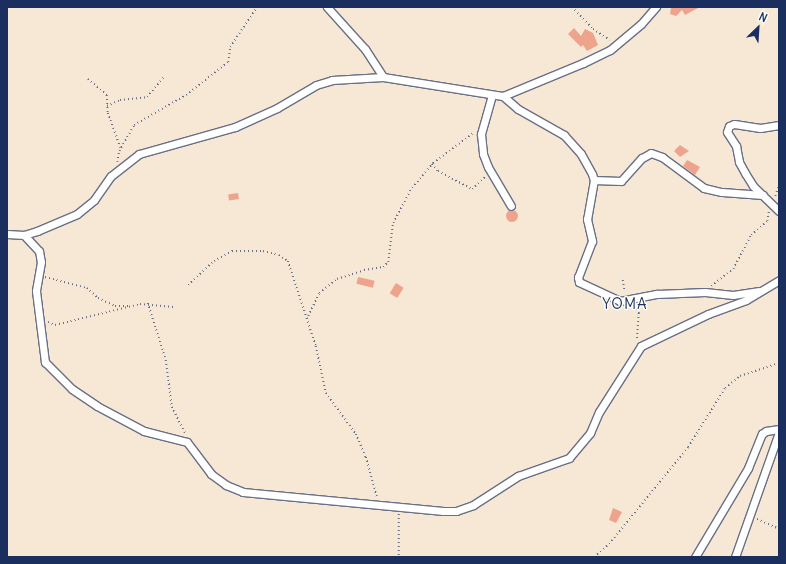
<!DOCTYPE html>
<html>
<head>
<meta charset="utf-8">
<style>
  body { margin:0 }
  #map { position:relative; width:786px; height:564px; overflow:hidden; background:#f6e8d4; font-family:Delius,sans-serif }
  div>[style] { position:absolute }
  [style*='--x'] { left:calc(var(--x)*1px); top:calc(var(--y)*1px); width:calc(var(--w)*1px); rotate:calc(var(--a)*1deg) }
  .building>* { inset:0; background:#eea48c; transform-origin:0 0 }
  .round { border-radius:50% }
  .path>* { height:1.5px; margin-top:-0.75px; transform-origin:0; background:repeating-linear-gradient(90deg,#687087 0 1px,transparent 0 4px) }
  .roads { filter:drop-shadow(1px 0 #687087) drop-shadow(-1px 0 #687087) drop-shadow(0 1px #687087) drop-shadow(0 -1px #687087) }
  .minor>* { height:7px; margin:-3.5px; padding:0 3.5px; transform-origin:3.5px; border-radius:3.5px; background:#fff }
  span { translate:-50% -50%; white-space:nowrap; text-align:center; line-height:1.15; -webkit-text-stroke:3px #fdfcf7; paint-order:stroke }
  .quarter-label { font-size:15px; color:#1b2f5e; letter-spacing:1px }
  .frame { position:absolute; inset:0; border:8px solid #1b2f5e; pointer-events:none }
  .north { position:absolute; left:738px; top:8px; width:40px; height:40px; -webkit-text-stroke:3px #fdfcf7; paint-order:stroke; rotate:25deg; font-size:11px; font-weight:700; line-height:16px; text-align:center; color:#1b2f5e }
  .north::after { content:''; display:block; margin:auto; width:14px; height:18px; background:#1b2f5e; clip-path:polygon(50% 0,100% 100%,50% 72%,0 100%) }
</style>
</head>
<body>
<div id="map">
  <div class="building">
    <div style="clip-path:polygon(684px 7px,700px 7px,685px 15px,682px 10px,676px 16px,670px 14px,671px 8px)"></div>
    <div style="clip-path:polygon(574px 28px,581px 36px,585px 29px,593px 33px,598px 45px,587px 51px,583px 45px,581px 47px,568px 34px)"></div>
    <div style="clip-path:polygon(680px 145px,689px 151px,680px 157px,674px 151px)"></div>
    <div style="clip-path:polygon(687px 160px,700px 167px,695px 175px,683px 166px)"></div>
    <div style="left:238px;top:193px;width:6px;height:10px;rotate:81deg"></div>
    <div class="round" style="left:506px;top:210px;width:12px;height:12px"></div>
    <div style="left:358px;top:277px;width:17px;height:7px;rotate:13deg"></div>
    <div style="left:396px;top:283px;width:9px;height:12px;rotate:32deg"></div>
    <div style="clip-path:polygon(613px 508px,622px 512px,616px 523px,609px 520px)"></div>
  </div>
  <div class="path">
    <div style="--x:572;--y:7;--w:30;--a:46"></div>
    <div style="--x:593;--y:29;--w:20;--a:33"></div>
    <div style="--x:88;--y:79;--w:25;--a:40"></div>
    <div style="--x:107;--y:95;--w:18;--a:87"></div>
    <div style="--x:108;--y:113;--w:37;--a:70"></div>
    <div style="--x:107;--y:106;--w:14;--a:-25"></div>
    <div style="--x:120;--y:100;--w:27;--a:-6"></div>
    <div style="--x:147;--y:97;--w:25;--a:-50"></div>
    <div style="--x:117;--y:162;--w:11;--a:-80"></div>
    <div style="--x:119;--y:151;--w:30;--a:-60"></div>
    <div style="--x:134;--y:125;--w:60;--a:-30"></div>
    <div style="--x:186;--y:95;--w:53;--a:-38.2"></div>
    <div style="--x:228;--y:62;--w:15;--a:-82"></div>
    <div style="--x:230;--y:47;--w:48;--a:-56"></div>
    <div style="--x:432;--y:164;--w:9;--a:49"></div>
    <div style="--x:438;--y:171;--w:38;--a:28"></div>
    <div style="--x:472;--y:189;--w:18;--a:-43"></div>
    <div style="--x:775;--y:196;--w:12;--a:-70"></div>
    <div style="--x:45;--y:277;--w:43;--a:14.7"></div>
    <div style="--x:87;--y:288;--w:15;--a:42"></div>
    <div style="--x:98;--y:298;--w:19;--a:25"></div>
    <div style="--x:115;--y:306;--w:14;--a:0"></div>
    <div style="--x:623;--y:280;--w:12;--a:81"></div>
    <div style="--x:188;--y:285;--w:35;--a:-43"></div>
    <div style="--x:214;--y:261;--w:21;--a:-29"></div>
    <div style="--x:232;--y:251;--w:31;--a:0"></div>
    <div style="--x:263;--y:251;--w:16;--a:14"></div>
    <div style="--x:279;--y:255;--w:11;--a:34"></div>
    <div style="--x:288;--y:261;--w:89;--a:71.8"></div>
    <div style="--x:316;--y:346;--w:48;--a:78"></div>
    <div style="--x:326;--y:393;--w:51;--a:53.8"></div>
    <div style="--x:356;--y:434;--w:25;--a:67"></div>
    <div style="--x:366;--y:457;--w:41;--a:74.6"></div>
    <div style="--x:711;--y:286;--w:28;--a:-38"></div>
    <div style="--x:733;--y:269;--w:38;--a:-62"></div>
    <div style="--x:751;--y:235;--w:21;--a:-41"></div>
    <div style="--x:767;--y:221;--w:11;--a:-80"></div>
    <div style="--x:148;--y:303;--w:60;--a:72.5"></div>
    <div style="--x:166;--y:360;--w:47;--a:82.7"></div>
    <div style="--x:172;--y:407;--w:29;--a:63"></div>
    <div style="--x:634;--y:306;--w:9;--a:54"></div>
    <div style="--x:639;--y:313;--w:27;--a:94"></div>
    <div style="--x:308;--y:316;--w:25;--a:-64"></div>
    <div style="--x:319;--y:293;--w:23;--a:-38"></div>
    <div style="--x:337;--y:279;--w:28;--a:-18"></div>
    <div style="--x:364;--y:270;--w:19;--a:-9"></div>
    <div style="--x:383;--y:267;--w:7;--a:-45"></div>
    <div style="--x:388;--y:262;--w:39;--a:-83"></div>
    <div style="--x:393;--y:223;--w:40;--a:-62"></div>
    <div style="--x:412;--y:188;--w:33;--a:-50"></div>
    <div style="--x:433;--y:163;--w:50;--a:-36.9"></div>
    <div style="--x:48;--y:322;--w:8;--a:23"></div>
    <div style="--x:55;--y:325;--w:88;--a:-13.9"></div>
    <div style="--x:140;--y:304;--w:34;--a:5"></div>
    <div style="--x:399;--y:514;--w:43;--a:90"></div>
    <div style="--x:757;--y:519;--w:24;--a:24"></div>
    <div style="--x:594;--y:557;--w:20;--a:-41"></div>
    <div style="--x:609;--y:544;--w:125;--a:-50.8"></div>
    <div style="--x:688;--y:447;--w:70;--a:-57.9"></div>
    <div style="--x:725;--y:388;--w:19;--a:-39"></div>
    <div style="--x:740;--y:376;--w:41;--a:-18.4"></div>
  </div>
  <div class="roads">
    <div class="minor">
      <div style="--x:327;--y:7;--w:57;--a:47.9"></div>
      <div style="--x:365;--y:49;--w:33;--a:57"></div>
      <div style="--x:492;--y:95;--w:41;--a:105.8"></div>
      <div style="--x:481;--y:134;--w:20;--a:84"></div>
      <div style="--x:483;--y:154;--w:14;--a:69"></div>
      <div style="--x:488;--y:167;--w:45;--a:59.5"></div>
      <div style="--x:503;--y:96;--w:20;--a:41"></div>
      <div style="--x:518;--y:109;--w:53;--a:29.5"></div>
      <div style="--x:564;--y:135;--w:25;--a:48"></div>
      <div style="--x:581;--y:154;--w:23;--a:61"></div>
      <div style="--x:592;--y:174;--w:6;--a:72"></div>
      <div style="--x:594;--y:180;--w:40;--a:100"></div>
      <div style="--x:587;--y:219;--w:23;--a:77"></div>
      <div style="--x:592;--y:241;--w:39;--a:111"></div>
      <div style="--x:578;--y:277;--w:5;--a:79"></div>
      <div style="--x:579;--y:282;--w:45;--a:24.9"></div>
      <div style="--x:620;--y:301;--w:38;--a:-11"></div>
      <div style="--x:657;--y:294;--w:48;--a:-2.4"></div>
      <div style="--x:705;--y:292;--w:28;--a:6"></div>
      <div style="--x:733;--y:295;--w:25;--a:-9"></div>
      <div style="--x:779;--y:125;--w:19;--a:171"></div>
      <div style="--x:760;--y:128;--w:26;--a:-171"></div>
      <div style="--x:734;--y:124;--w:5;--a:158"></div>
      <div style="--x:729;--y:126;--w:6;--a:108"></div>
      <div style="--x:727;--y:132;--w:17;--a:57"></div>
      <div style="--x:736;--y:146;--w:16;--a:79"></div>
      <div style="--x:739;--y:162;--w:13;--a:61"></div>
      <div style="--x:745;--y:173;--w:15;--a:58"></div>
      <div style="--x:753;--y:186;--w:36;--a:44"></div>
      <div style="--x:594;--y:180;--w:27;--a:2"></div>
      <div style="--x:621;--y:181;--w:31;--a:-48"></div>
      <div style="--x:642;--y:158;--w:10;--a:-29"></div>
      <div style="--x:651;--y:153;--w:12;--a:20"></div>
      <div style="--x:662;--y:157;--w:52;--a:36.4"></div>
      <div style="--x:704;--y:188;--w:18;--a:13"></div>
      <div style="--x:722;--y:192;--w:41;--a:4.2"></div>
      <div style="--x:7;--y:234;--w:17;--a:3"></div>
      <div style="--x:24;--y:235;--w:14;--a:-17"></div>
      <div style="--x:37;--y:231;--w:43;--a:-23"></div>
      <div style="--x:77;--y:214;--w:22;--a:-39"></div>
      <div style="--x:94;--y:200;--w:29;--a:-55"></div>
      <div style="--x:111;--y:176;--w:36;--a:-38"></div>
      <div style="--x:139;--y:154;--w:100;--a:-15.7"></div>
      <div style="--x:235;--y:127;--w:46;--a:-24.3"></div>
      <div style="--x:277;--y:108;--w:45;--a:-30.5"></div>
      <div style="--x:316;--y:85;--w:17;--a:-17"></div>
      <div style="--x:332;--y:80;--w:51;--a:-3.4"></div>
      <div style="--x:383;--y:77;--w:121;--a:9"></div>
      <div style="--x:503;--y:96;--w:87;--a:-22.4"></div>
      <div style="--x:583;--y:63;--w:30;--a:-26"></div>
      <div style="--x:610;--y:50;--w:40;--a:-40"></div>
      <div style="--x:641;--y:24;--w:23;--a:-49"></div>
      <div style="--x:24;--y:235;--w:22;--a:47"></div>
      <div style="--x:39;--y:251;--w:11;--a:80"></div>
      <div style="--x:41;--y:262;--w:29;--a:100"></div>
      <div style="--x:36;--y:291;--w:72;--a:82.8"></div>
      <div style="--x:45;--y:362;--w:38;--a:45"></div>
      <div style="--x:72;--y:389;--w:30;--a:34"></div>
      <div style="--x:97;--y:406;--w:53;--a:28"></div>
      <div style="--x:144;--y:431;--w:44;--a:14.3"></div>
      <div style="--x:187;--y:442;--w:40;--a:53"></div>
      <div style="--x:211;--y:474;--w:19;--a:36"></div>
      <div style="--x:226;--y:485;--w:18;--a:22"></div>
      <div style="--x:243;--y:492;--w:201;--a:5.4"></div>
      <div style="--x:443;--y:511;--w:13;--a:0"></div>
      <div style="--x:456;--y:511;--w:18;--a:-19"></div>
      <div style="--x:473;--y:505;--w:54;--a:-32.8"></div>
      <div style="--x:518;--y:476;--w:54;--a:-19.4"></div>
      <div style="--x:569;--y:458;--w:33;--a:-50"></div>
      <div style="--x:590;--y:433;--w:23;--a:-67"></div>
      <div style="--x:599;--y:412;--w:78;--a:-57.5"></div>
      <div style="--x:641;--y:346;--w:74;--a:-25.5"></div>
      <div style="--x:708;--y:314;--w:40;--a:-20.2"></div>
      <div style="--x:746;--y:300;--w:39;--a:-31"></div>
      <div style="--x:695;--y:557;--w:104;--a:-59.2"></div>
      <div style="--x:748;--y:468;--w:37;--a:-68"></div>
      <div style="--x:762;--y:434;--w:5;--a:-37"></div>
      <div style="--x:766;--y:431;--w:13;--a:-9"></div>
      <div style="--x:735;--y:557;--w:133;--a:-70.6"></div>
    </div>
  </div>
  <div class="quarter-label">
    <span style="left:625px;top:304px">YOMA</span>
  </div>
  <div class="frame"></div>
  <div class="north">N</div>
</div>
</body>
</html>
